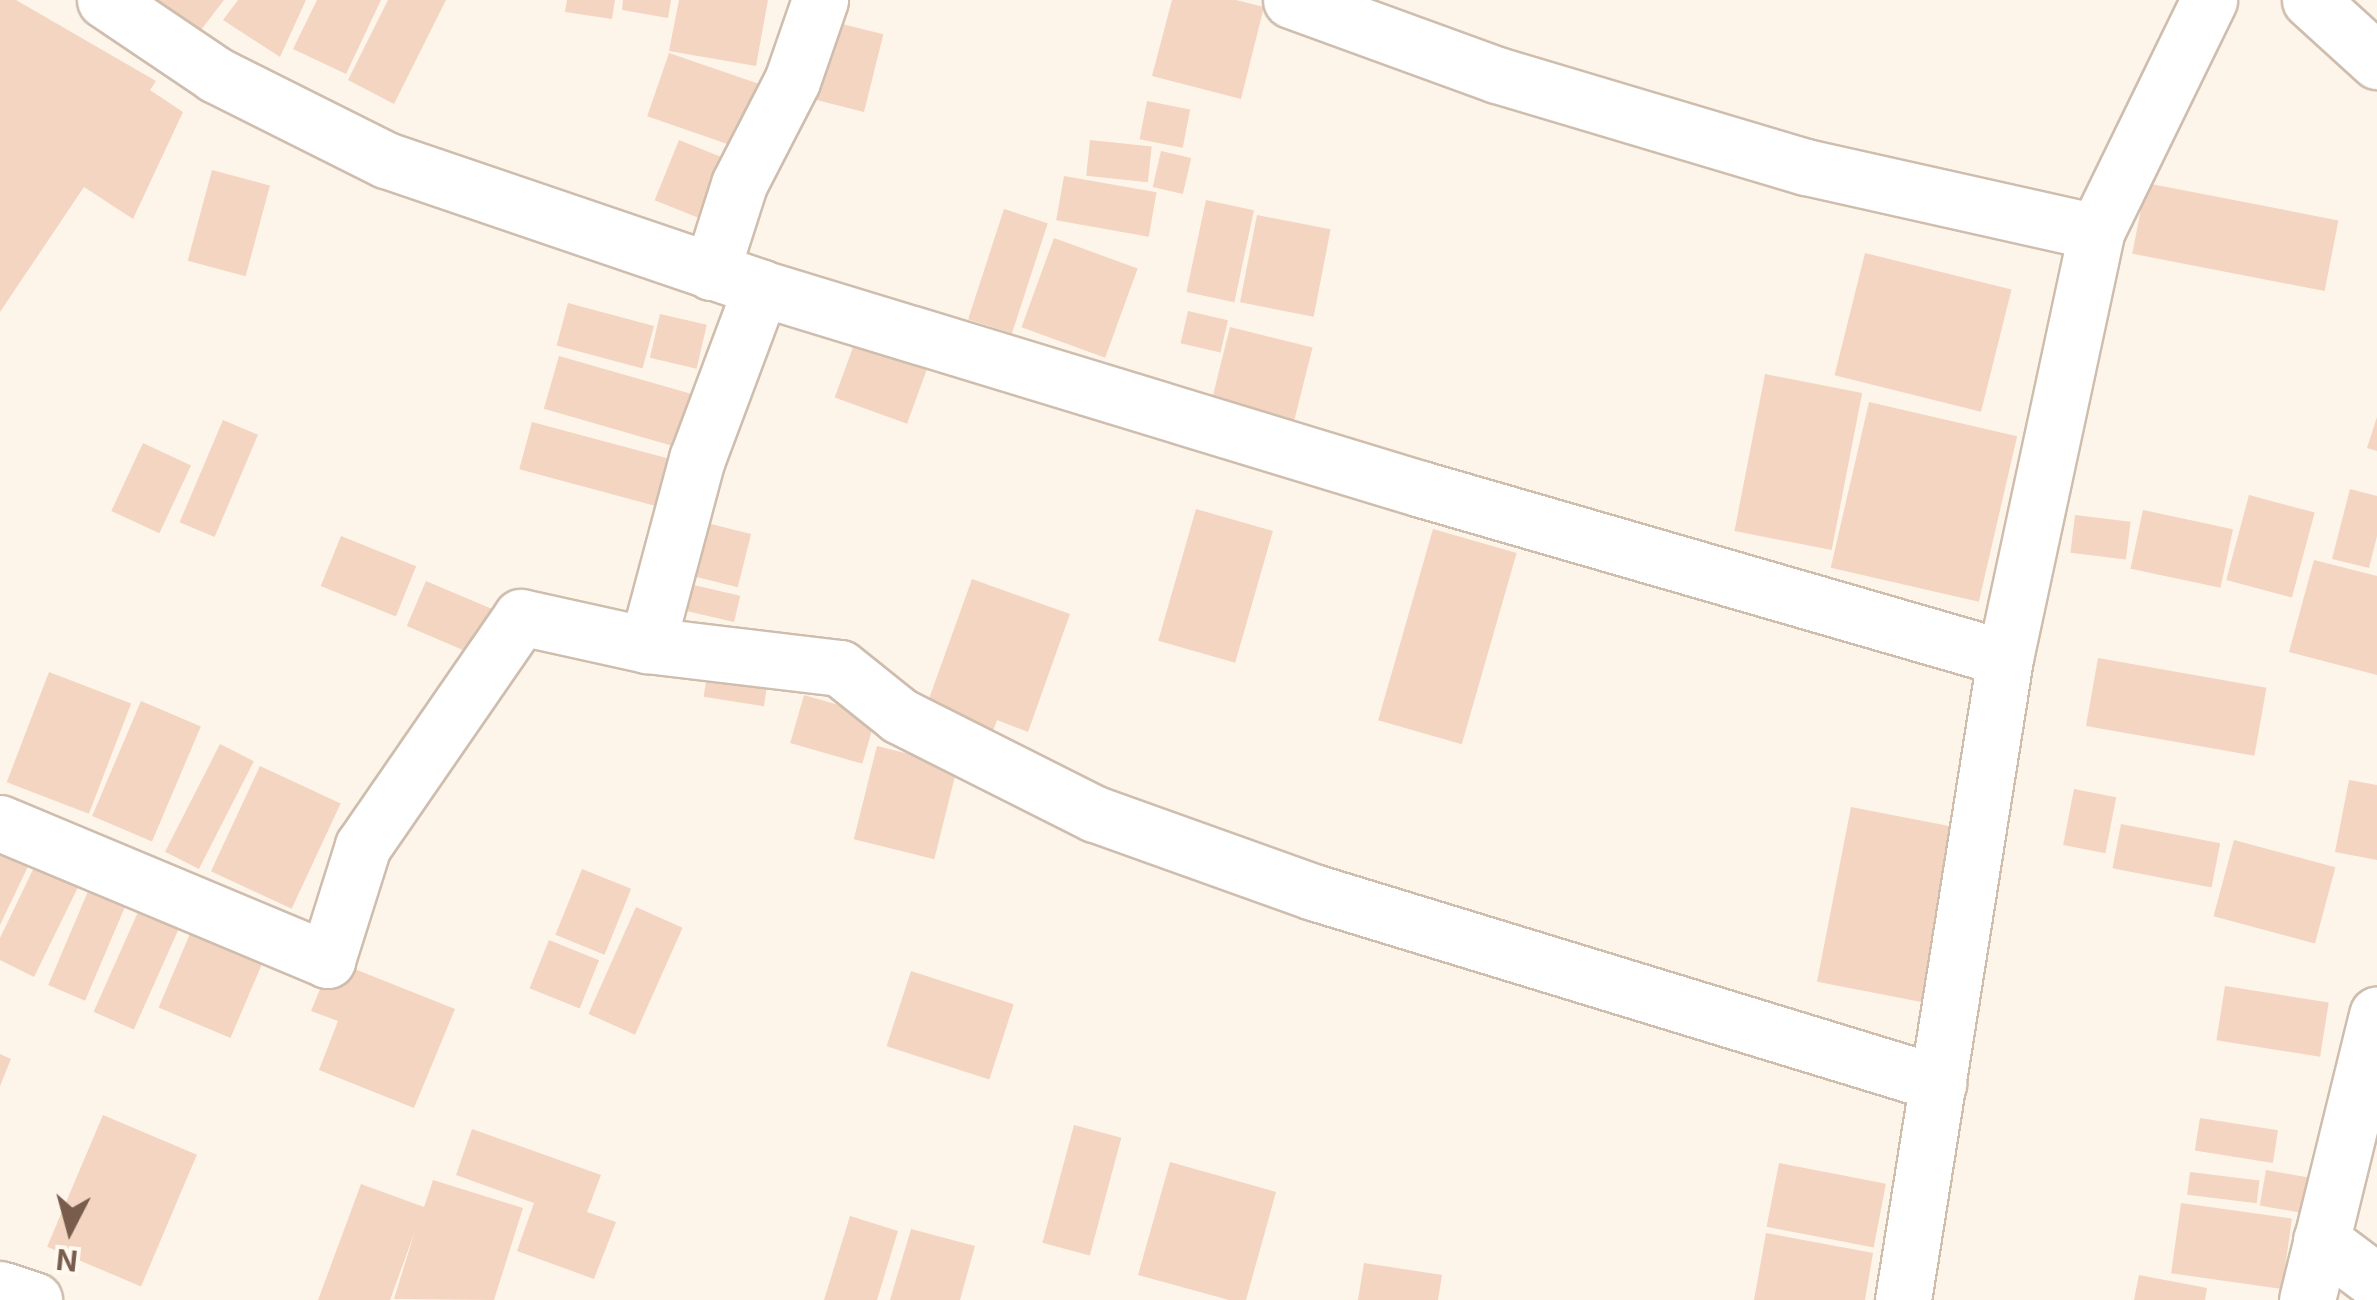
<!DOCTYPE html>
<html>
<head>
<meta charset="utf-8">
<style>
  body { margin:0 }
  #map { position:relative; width:2377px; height:1300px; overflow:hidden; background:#fdf5ea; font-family:Inter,sans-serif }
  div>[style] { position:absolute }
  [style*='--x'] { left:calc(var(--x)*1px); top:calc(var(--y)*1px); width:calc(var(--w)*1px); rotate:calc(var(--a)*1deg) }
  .building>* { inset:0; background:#f3d5c1; transform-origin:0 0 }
  .roads { filter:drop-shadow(2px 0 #cfbdae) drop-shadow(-2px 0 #cfbdae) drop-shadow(0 2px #cfbdae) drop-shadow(0 -2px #cfbdae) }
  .street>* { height:55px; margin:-27.5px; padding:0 27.5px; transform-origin:27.5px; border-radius:27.5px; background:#fff }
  span { translate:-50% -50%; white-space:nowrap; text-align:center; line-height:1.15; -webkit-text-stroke:8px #fff9f0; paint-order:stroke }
  .north { position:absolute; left:20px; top:1180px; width:100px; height:100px; -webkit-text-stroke:8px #fff9f0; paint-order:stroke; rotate:186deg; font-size:28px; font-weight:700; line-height:40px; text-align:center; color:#785c4c }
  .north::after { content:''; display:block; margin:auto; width:35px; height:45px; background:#785c4c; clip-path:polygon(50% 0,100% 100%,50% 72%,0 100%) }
</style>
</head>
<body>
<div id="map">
  <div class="building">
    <div style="clip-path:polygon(0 0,16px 0,156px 81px,150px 90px,183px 112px,133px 219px,84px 187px,0 312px)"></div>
    <div style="clip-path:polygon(134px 0,224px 0,191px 43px)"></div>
    <div style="clip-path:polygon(238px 0,306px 0,280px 57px,223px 20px)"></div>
    <div style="clip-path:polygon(317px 0,381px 0,346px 74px,293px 49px)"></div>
    <div style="clip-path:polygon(388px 0,446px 0,394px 104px,348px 80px)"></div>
    <div style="clip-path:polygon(567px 0,615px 0,612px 19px,565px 12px)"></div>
    <div style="clip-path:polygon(623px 0,671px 0,668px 18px,622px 10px)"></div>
    <div style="clip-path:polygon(679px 0,768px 0,756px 66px,669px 51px)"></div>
    <div style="clip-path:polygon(1172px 0,1236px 0,1264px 7px,1241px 99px,1152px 76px)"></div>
    <div style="left:830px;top:21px;width:55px;height:80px;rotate:14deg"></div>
    <div style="left:669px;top:53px;width:97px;height:67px;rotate:19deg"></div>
    <div style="left:1147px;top:101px;width:44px;height:39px;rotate:11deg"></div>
    <div style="left:679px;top:140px;width:53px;height:65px;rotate:22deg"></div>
    <div style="left:1090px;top:140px;width:62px;height:36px;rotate:6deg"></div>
    <div style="left:1161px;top:151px;width:31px;height:37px;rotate:13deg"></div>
    <div style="left:212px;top:170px;width:60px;height:94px;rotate:15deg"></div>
    <div style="left:1064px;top:176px;width:94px;height:45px;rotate:10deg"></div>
    <div style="left:2146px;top:183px;width:196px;height:72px;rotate:11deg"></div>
    <div style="left:1206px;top:200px;width:49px;height:94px;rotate:12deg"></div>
    <div style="left:1004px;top:209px;width:46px;height:116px;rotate:18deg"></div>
    <div style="left:1257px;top:215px;width:75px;height:89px;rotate:11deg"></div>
    <div style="left:1054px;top:238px;width:89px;height:95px;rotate:20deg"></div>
    <div style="left:1865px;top:253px;width:151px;height:126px;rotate:14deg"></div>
    <div style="left:568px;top:303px;width:89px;height:44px;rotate:15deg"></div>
    <div style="left:1188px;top:311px;width:41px;height:33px;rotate:13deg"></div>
    <div style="left:660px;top:314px;width:48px;height:45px;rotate:13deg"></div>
    <div style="left:1230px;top:327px;width:85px;height:77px;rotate:14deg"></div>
    <div style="left:860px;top:328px;width:77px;height:74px;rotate:20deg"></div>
    <div style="left:559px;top:356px;width:138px;height:55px;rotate:16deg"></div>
    <div style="left:1765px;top:374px;width:99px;height:160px;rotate:11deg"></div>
    <div style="left:1869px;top:402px;width:152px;height:170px;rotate:13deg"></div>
    <div style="clip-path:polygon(2377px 417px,2377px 451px,2367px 448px)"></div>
    <div style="left:223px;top:420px;width:38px;height:111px;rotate:23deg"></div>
    <div style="left:532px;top:422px;width:147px;height:49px;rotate:15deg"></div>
    <div style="left:143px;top:443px;width:53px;height:75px;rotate:25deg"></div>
    <div style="clip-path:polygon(2350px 489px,2377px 496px,2377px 536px,2369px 568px,2332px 559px)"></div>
    <div style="left:2249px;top:495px;width:68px;height:88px;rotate:15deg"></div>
    <div style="left:1196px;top:509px;width:80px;height:137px;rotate:16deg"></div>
    <div style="left:2143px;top:510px;width:92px;height:60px;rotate:12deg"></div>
    <div style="left:2075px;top:515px;width:56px;height:38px;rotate:7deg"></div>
    <div style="left:687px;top:518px;width:66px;height:55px;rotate:14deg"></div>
    <div style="left:1433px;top:529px;width:87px;height:199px;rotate:16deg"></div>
    <div style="left:341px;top:536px;width:81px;height:54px;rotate:22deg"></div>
    <div style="clip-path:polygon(2314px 560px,2377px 576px,2377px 675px,2289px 652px)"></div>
    <div style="clip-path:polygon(972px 579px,1070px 614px,1028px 732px,997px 720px,988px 745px,921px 721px)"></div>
    <div style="left:672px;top:580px;width:70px;height:27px;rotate:13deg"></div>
    <div style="left:426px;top:581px;width:73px;height:49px;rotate:23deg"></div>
    <div style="left:2098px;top:658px;width:171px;height:69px;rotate:10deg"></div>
    <div style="left:708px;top:669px;width:61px;height:28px;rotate:9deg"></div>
    <div style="left:49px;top:672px;width:88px;height:118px;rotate:21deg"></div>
    <div style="left:804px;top:695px;width:75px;height:50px;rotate:16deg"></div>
    <div style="left:141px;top:701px;width:65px;height:125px;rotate:23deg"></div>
    <div style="left:220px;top:744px;width:38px;height:121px;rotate:27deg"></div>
    <div style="left:877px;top:746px;width:83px;height:96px;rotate:14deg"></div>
    <div style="left:260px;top:766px;width:89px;height:116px;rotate:25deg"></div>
    <div style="clip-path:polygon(2349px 780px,2377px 785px,2377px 860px,2335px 852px)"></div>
    <div style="left:2074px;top:789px;width:43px;height:57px;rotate:11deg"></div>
    <div style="left:1851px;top:807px;width:109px;height:178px;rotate:11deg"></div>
    <div style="left:2121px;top:824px;width:101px;height:45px;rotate:11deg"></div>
    <div style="clip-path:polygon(0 840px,33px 856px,0 925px)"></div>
    <div style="left:2234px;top:840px;width:105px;height:79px;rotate:15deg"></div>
    <div style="clip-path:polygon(39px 857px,83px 877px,34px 977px,0 960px,0 938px)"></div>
    <div style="left:582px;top:869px;width:53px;height:71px;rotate:22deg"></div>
    <div style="left:92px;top:882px;width:40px;height:112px;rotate:23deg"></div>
    <div style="left:142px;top:903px;width:44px;height:119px;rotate:24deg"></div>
    <div style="left:636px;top:907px;width:51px;height:117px;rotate:24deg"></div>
    <div style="left:195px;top:922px;width:78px;height:93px;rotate:23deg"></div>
    <div style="left:549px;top:940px;width:54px;height:52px;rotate:22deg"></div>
    <div style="clip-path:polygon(332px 960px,455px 1009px,414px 1108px,319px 1070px,338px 1021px,311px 1011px)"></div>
    <div style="left:911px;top:971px;width:108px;height:79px;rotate:18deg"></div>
    <div style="left:2225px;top:986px;width:105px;height:55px;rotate:9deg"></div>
    <div style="clip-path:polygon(0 1054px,11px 1059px,0 1086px)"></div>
    <div style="left:103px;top:1115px;width:102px;height:143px;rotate:23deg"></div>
    <div style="left:2200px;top:1118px;width:79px;height:33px;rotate:9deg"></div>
    <div style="left:1074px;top:1125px;width:49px;height:122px;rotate:15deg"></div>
    <div style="clip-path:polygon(472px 1129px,601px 1175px,587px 1212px,616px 1222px,594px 1279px,517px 1251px,534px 1203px,456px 1175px)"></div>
    <div style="clip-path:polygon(1170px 1162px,1276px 1192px,1246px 1300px,1229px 1300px,1138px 1275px)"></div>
    <div style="left:1779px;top:1163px;width:109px;height:65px;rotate:11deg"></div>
    <div style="left:2266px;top:1170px;width:42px;height:36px;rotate:10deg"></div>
    <div style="left:2190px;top:1172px;width:70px;height:23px;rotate:7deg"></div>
    <div style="clip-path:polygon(433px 1180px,523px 1208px,494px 1300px,394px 1299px,415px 1231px,390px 1300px,318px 1300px,361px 1184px,424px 1207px)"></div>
    <div style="left:2181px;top:1203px;width:112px;height:71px;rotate:8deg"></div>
    <div style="clip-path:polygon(850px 1216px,898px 1231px,877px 1300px,824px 1300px)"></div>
    <div style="clip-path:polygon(911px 1229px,975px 1246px,960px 1300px,890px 1300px)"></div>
    <div style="clip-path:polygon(1766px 1233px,1873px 1253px,1865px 1300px,1754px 1300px)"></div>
    <div style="clip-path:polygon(1364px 1263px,1442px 1275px,1438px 1300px,1358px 1300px)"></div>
    <div style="clip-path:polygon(2139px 1275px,2207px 1288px,2205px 1300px,2134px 1300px)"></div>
  </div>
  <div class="roads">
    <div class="street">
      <div style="--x:105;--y:0;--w:134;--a:34"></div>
      <div style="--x:216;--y:75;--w:190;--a:26.6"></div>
      <div style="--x:386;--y:160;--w:396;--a:18.8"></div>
      <div style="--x:1291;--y:0;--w:219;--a:20"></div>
      <div style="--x:1497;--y:75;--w:322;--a:16.6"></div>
      <div style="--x:1806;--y:167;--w:297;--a:12.6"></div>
      <div style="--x:2310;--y:0;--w:91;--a:42.3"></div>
      <div style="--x:711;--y:272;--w:92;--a:-72.3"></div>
      <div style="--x:739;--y:184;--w:116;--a:-62.8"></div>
      <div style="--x:792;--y:81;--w:86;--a:-70.9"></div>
      <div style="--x:647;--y:645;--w:194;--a:6.8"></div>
      <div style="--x:840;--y:668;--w:77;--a:38.7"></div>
      <div style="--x:900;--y:716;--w:218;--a:26.7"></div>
      <div style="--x:1095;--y:814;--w:232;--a:19.7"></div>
      <div style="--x:1313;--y:892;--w:654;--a:16.99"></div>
      <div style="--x:0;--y:823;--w:355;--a:22.7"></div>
      <div style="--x:327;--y:960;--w:120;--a:-72.5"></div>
      <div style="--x:363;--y:846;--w:278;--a:-55.4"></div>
      <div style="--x:521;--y:617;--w:129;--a:12.5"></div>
      <div style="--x:647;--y:645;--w:193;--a:-75"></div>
      <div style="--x:697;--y:459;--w:183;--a:-69.5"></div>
      <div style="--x:761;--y:288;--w:690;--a:16.94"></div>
      <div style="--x:1421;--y:489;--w:608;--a:16.14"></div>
      <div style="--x:2321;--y:1240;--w:70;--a:36.9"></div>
      <div style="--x:0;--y:1289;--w:36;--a:18"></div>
      <div style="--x:1903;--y:1300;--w:650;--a:-80.97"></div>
      <div style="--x:2005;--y:658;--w:436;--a:-77.9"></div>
      <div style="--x:2096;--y:232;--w:258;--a:-64"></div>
      <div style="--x:2307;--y:1300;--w:294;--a:-76.2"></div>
    </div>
  </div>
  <div class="north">N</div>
</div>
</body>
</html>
